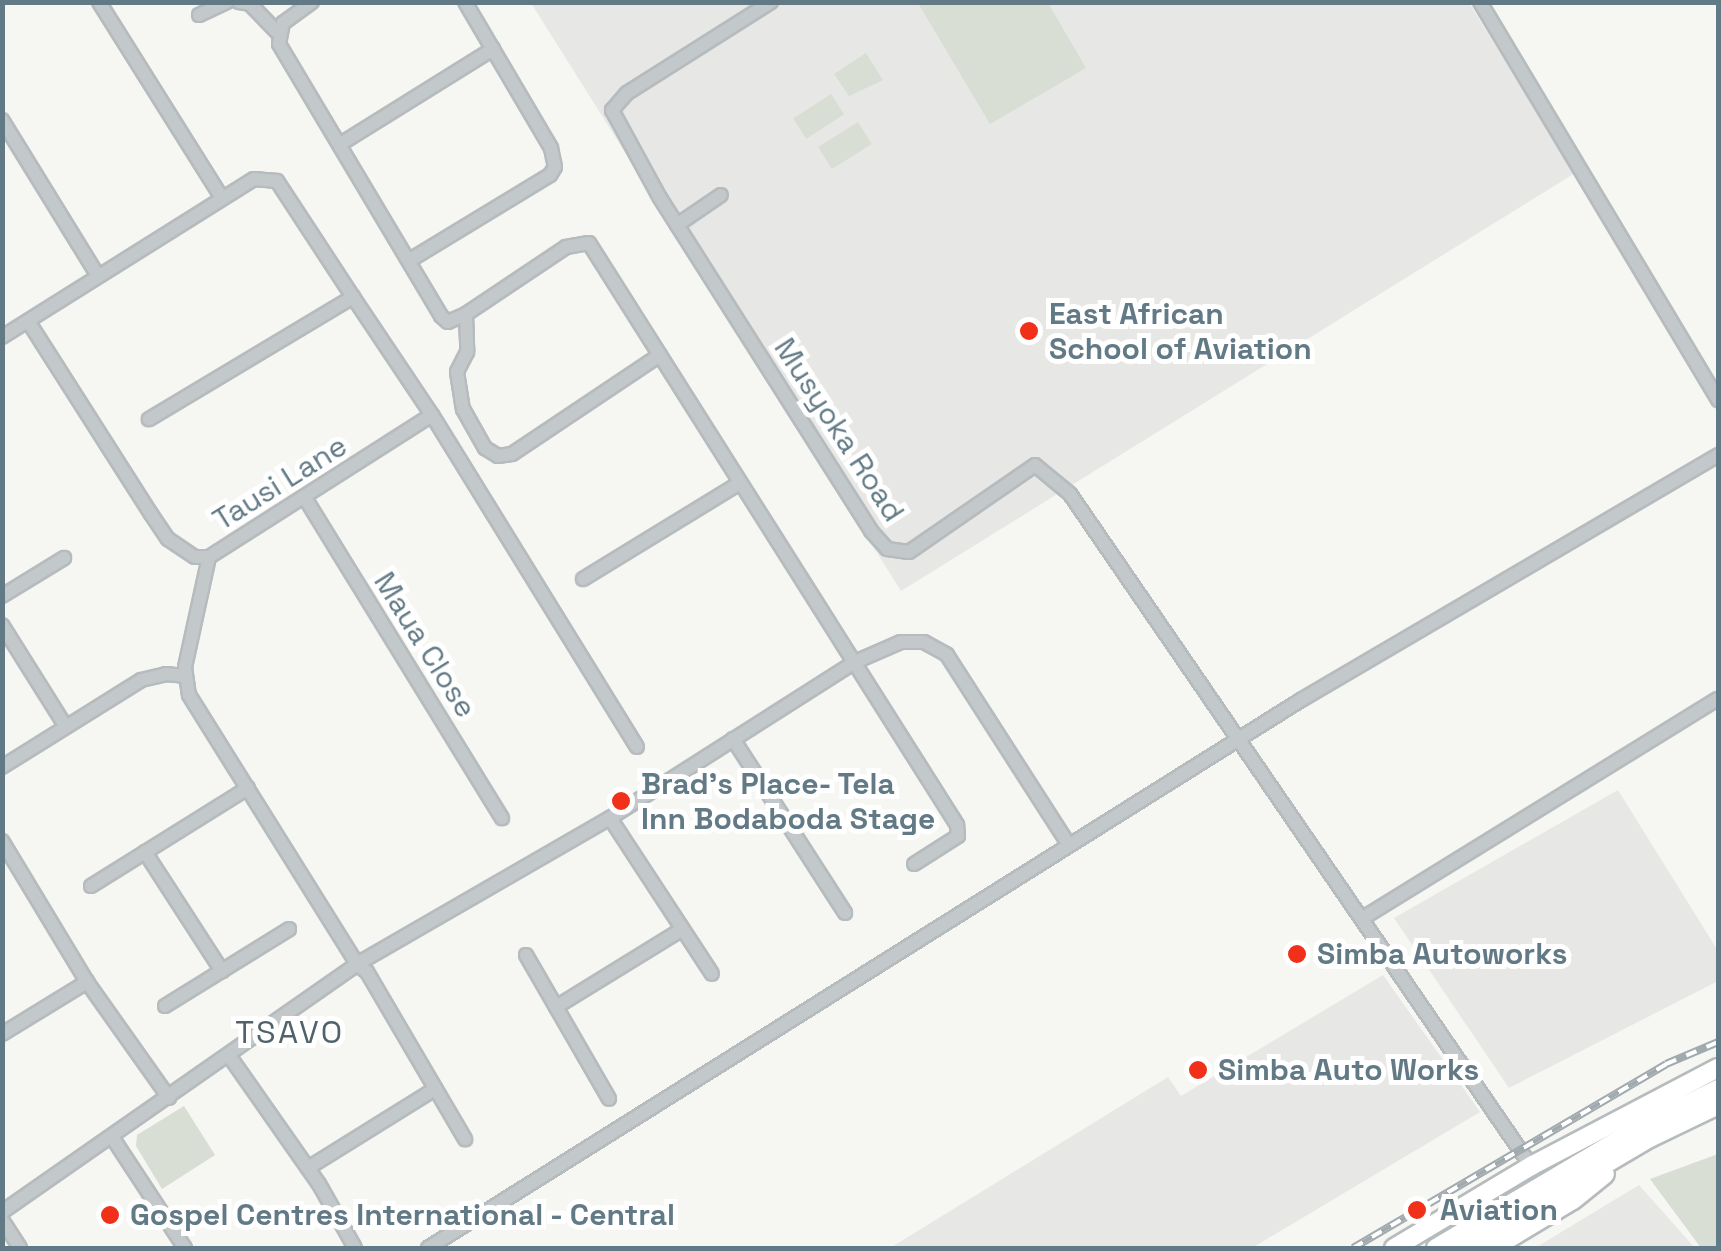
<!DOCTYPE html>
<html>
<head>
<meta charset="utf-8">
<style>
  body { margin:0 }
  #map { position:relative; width:1721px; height:1251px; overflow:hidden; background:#f6f6f2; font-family:"Space Grotesk",sans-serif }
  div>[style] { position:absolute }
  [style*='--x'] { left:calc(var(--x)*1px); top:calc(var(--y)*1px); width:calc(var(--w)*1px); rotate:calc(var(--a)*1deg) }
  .built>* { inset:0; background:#e7e7e5 }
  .green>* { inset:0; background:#d8ded3; transform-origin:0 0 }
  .roads { filter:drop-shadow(2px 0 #b6bbbe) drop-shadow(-2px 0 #b6bbbe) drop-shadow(0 2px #b6bbbe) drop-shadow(0 -2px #b6bbbe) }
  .minor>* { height:12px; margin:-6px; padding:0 6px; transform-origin:6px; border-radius:6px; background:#c3c8ca }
  .major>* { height:18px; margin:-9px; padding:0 9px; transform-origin:9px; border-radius:9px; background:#fff }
  .rail>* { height:8px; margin-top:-4px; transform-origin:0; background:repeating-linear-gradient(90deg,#fff 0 11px,#a1aaae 0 22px); box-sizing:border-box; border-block:2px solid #a1aaae }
  .dots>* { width:28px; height:28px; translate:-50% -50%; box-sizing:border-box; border:5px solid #fff; border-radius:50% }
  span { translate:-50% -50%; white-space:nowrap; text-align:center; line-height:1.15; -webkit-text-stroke:10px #fff; paint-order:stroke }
  .poi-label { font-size:30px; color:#627a85; font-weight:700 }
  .left { translate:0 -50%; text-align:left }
  .street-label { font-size:30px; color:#627a85 }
  .neighbourhood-label { font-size:32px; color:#51626a; letter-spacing:2.5px }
  .frame { position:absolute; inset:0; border:5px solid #627a85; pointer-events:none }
</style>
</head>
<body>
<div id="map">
  <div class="built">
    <div style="clip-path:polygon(531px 3px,1469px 3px,1575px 173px,901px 591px)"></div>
    <div style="clip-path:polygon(1618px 790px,1718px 951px,1718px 981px,1509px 1088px,1394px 918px)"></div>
    <div style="clip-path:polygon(1383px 975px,1480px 1112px,1252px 1248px,890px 1248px,1168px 1077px,1181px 1096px)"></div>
    <div style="clip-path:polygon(1639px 1185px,1695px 1248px,1535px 1248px)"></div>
  </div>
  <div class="green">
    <div style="clip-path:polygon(918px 3px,1048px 3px,1086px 68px,990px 124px)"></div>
    <div style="clip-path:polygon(866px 53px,883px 80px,849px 96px,834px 74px)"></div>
    <div style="left:831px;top:94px;width:24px;height:45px;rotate:57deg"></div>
    <div style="left:858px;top:122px;width:26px;height:47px;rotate:58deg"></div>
    <div style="clip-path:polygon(184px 1106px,215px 1155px,162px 1189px,136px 1146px,137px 1135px)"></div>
    <div style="clip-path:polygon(1718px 1154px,1718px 1248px,1701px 1248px,1650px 1179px)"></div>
  </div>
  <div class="roads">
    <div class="minor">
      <div style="--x:99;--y:2;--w:231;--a:57.9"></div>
      <div style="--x:239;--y:2;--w:11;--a:10"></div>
      <div style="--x:250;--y:4;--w:40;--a:46"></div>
      <div style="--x:312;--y:2;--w:36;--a:144"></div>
      <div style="--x:283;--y:23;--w:21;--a:101"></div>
      <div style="--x:279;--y:44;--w:317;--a:59.2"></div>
      <div style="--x:441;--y:316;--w:9;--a:41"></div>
      <div style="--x:448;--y:322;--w:20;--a:-24"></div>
      <div style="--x:466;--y:314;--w:120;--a:-33.8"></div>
      <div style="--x:566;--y:247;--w:23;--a:-10"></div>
      <div style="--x:589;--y:243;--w:689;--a:57.69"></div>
      <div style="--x:957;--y:825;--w:11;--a:85"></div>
      <div style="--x:958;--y:836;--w:52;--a:147.5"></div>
      <div style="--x:771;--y:2;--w:170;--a:147.7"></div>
      <div style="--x:627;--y:93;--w:23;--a:131"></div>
      <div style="--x:612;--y:110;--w:100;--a:61.4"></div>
      <div style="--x:660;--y:198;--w:394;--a:57.6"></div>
      <div style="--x:871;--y:531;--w:24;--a:48"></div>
      <div style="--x:887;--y:549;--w:22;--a:8"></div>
      <div style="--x:909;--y:552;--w:153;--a:-34.6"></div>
      <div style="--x:1035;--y:465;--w:45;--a:39.6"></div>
      <div style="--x:1070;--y:494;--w:815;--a:55.55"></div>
      <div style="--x:1480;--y:2;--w:464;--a:59.1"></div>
      <div style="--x:199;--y:15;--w:31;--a:-25"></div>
      <div style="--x:2;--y:120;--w:183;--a:58.4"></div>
      <div style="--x:342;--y:143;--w:178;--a:-31.9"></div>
      <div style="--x:677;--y:225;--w:53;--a:-34.3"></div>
      <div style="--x:410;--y:260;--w:164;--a:-31.3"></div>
      <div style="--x:550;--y:175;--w:9;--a:-58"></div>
      <div style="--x:555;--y:167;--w:19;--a:-102"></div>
      <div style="--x:551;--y:148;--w:169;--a:-120.5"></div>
      <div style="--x:353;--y:297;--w:142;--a:56.2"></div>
      <div style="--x:432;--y:415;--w:390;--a:58.3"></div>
      <div style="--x:466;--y:314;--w:38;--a:88"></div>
      <div style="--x:467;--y:352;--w:22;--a:117"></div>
      <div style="--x:457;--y:372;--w:37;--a:81"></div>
      <div style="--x:463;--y:409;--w:45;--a:60.6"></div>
      <div style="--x:485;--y:448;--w:15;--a:32"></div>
      <div style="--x:498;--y:456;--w:14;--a:-8"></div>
      <div style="--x:512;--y:454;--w:178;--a:-33.8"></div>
      <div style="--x:28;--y:321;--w:229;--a:57.5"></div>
      <div style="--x:151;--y:514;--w:30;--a:56"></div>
      <div style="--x:168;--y:539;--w:32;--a:34"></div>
      <div style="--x:195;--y:557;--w:14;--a:0"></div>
      <div style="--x:209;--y:557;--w:264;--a:-32.5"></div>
      <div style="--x:2;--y:337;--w:297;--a:-32.1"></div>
      <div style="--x:254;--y:179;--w:23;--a:5"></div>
      <div style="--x:277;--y:181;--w:139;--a:56.8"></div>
      <div style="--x:353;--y:297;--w:238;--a:149.1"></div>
      <div style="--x:305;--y:498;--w:376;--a:58.4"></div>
      <div style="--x:209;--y:557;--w:113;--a:102.3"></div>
      <div style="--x:185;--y:667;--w:28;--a:82"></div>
      <div style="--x:189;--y:695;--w:317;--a:58"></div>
      <div style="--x:357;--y:964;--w:13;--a:39"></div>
      <div style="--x:367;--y:972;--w:194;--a:59.6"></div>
      <div style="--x:583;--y:579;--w:182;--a:-31.5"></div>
      <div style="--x:2;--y:596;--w:73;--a:-31.5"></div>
      <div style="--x:2;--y:625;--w:120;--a:57.9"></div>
      <div style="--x:733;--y:739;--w:207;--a:57.2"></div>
      <div style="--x:2;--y:767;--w:164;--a:-32"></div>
      <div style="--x:141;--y:680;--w:26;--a:-13"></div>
      <div style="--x:166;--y:674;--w:18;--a:6"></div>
      <div style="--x:610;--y:818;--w:186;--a:56.8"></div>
      <div style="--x:2;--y:841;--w:165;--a:58.9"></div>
      <div style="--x:87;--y:982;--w:142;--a:54.7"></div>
      <div style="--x:145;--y:852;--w:142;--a:57.1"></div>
      <div style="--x:91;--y:886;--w:185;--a:-32"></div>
      <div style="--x:1363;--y:918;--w:417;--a:-31.7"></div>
      <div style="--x:526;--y:955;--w:166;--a:60"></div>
      <div style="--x:165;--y:1006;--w:146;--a:-31.8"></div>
      <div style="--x:556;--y:1007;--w:147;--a:-31.6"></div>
      <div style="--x:2;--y:1034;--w:100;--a:-31.5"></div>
      <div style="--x:230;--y:1057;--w:155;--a:55"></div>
      <div style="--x:319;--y:1184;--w:73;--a:60.6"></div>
      <div style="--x:112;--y:1137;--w:133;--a:56.7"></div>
      <div style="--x:308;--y:1168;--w:150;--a:-31.9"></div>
      <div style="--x:2;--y:1212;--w:433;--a:-34.9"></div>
      <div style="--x:357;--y:964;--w:292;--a:-30"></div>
      <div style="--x:610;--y:818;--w:290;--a:-32.5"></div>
      <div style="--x:855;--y:662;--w:50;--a:-23.5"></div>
      <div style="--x:901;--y:642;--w:23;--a:0"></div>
      <div style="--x:924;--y:642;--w:26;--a:29"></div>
      <div style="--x:947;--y:655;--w:226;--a:57.3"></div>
      <div style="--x:2;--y:1220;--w:33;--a:57"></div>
      <div style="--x:428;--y:1248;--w:1031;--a:-32.12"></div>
      <div style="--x:1301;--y:700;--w:484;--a:-30.4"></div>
    </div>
    <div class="major">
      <div style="--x:1394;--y:1248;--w:160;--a:-30.9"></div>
      <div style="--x:1531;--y:1166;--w:211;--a:-27.7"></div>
      <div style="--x:1436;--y:1248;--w:244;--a:-30.6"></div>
      <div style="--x:1646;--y:1124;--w:80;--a:-25.9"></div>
      <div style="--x:1463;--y:1248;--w:217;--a:-30.5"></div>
      <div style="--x:1650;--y:1138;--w:76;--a:-25.9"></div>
      <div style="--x:1493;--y:1248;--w:93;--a:-31"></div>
      <div style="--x:1573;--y:1200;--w:41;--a:-39.1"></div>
    </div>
  </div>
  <div class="rail">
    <div style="--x:1353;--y:1248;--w:363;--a:-30.4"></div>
    <div style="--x:1666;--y:1064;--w:56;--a:-22.9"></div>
  </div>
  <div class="dots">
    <div style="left:1029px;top:331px;background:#f03018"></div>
    <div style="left:621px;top:801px;background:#f03018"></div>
    <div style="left:1297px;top:954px;background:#f03018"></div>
    <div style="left:1198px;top:1070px;background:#f03018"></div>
    <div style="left:1417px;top:1210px;background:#f03018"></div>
    <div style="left:110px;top:1215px;background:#f03018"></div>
  </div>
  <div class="poi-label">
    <span class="left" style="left:1049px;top:331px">East African<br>School of Aviation</span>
    <span class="left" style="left:641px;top:801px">Brad's Place- Tela<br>Inn Bodaboda Stage</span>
    <span class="left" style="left:1317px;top:954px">Simba Autoworks</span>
    <span class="left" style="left:1218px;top:1070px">Simba Auto Works</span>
    <span class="left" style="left:1440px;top:1210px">Aviation</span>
    <span class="left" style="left:130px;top:1215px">Gospel Centres International - Central</span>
  </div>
  <div class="street-label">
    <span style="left:839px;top:430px;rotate:57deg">Musyoka Road</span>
    <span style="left:280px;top:483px;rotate:-32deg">Tausi Lane</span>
    <span style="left:425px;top:645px;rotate:58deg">Maua Close</span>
  </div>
  <div class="neighbourhood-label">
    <span style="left:290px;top:1032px">TSAVO</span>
  </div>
  <div class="frame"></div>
</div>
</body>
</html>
